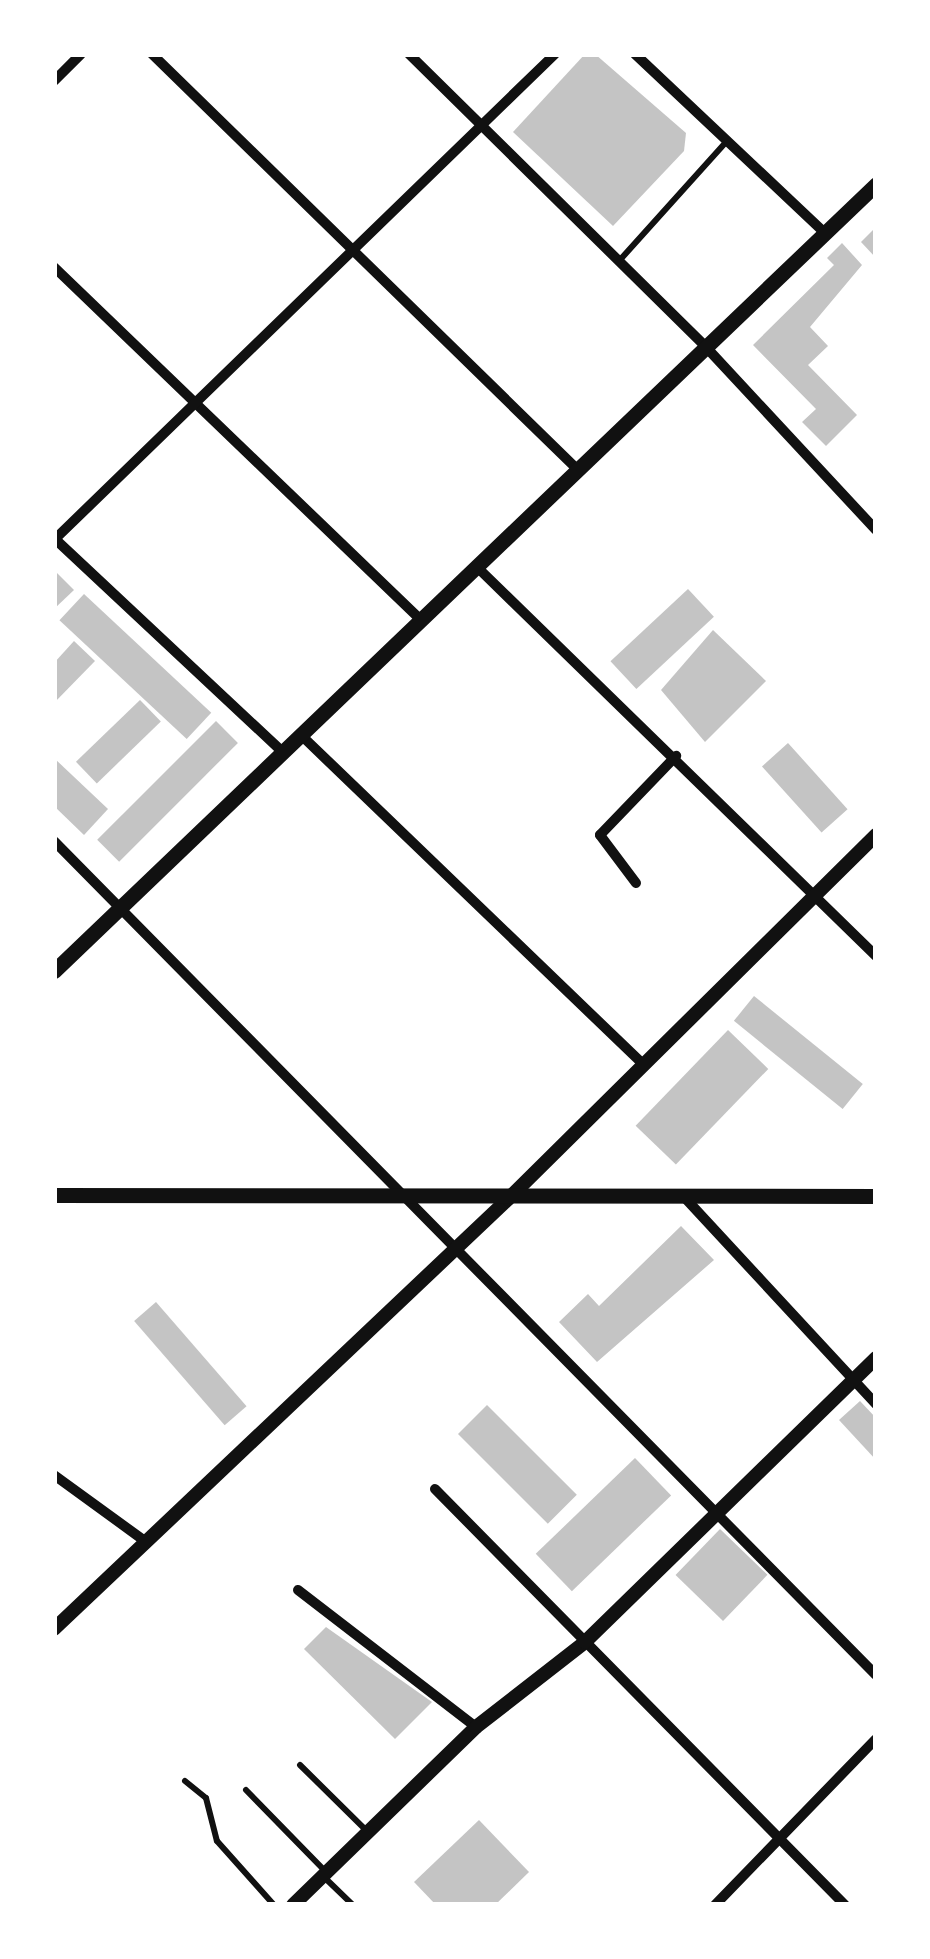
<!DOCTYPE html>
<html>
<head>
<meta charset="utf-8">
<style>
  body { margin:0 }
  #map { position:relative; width:930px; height:1959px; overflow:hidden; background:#fff; font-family:"Sofia Sans Condensed",sans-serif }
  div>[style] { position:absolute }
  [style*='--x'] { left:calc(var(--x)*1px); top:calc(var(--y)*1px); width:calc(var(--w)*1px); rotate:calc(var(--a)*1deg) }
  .building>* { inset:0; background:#c4c4c4; transform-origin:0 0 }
  .service>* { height:6px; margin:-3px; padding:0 3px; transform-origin:3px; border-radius:3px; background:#111 }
  .minor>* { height:10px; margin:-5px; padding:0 5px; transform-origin:5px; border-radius:5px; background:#111 }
  .tertiary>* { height:14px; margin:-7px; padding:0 7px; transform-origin:7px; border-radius:7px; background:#111 }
  .secondary>* { height:15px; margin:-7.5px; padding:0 7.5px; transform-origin:7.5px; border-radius:7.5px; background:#111 }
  span { translate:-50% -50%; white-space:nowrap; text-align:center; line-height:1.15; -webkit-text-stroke:10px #fff; paint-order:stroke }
  .frame { position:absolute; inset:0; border:57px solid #fff; pointer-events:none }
</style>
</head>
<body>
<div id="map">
  <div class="building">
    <div style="clip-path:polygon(585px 54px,595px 54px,686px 133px,684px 151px,613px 226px,513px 132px)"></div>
    <div style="clip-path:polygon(876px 227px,876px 258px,861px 242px)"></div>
    <div style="clip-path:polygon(842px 243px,862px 265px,810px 327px,828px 346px,808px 365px,857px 415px,826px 446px,802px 422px,816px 409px,753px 345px,834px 265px,827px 258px)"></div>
    <div style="clip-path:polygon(54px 570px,74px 590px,54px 609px)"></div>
    <div style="left:688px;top:589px;width:38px;height:106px;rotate:47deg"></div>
    <div style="left:84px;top:594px;width:174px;height:36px;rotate:43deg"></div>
    <div style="clip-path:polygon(713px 630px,766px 681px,705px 742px,661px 690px)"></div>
    <div style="clip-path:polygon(74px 641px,95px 661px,54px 703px,54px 663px)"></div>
    <div style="left:140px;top:700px;width:30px;height:89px;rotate:46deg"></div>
    <div style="left:216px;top:721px;width:31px;height:168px;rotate:45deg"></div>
    <div style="left:788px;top:743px;width:89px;height:35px;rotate:48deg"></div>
    <div style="clip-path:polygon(54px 758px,108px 809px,84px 835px,54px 806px)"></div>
    <div style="left:754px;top:996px;width:140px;height:32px;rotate:39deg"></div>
    <div style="left:728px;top:1030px;width:56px;height:133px;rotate:44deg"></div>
    <div style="clip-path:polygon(681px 1226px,714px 1260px,597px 1362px,559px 1322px,588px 1294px,599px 1306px)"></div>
    <div style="left:156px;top:1302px;width:138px;height:29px;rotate:49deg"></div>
    <div style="clip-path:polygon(860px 1401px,876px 1418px,876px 1460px,839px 1420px)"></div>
    <div style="left:487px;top:1405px;width:127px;height:41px;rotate:45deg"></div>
    <div style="left:635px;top:1458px;width:52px;height:138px;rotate:46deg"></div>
    <div style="left:720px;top:1529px;width:66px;height:64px;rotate:44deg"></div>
    <div style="clip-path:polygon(326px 1627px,432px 1702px,395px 1739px,304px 1649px)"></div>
    <div style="clip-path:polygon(479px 1820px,529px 1872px,495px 1905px,436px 1905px,414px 1882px)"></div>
  </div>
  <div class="service">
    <div style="--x:619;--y:261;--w:161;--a:-48"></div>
    <div style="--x:300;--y:1765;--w:93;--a:44.6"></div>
    <div style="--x:185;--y:1781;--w:27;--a:39"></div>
    <div style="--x:206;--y:1798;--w:44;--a:75.7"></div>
    <div style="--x:217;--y:1841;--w:86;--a:48.3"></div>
    <div style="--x:246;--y:1790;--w:116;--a:45.7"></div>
    <div style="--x:325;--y:1878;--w:39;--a:44"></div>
  </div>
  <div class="minor">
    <div style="--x:152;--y:54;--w:594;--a:44.32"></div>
    <div style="--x:409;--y:54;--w:416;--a:44.6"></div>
    <div style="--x:705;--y:346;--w:251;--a:47.1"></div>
    <div style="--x:635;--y:54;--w:260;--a:43.3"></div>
    <div style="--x:54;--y:81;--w:38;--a:-45"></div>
    <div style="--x:54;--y:267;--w:509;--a:43.89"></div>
    <div style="--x:54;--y:538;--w:315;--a:43.1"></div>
    <div style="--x:54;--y:540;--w:698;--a:-44.13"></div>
    <div style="--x:478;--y:568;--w:556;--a:44.27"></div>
    <div style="--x:302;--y:736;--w:469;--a:43.9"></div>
    <div style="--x:54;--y:841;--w:1171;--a:45.42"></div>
    <div style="--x:636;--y:883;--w:60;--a:-126.9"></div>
    <div style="--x:600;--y:835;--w:110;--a:-46.1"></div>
    <div style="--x:686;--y:1199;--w:280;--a:47.2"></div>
    <div style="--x:54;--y:1475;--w:112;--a:36"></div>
    <div style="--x:435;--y:1489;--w:584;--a:45.42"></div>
    <div style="--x:298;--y:1590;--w:225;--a:37.6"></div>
    <div style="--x:715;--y:1905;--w:231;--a:-45.9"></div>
  </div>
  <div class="tertiary">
    <div style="--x:54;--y:1629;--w:625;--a:-43.44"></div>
    <div style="--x:508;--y:1199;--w:518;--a:-44.69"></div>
    <div style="--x:293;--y:1905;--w:255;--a:-44.2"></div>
    <div style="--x:476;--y:1727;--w:138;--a:-37.9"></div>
    <div style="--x:585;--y:1642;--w:407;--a:-44.3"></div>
  </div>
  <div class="secondary">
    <div style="--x:54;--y:971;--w:1138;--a:-43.75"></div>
    <div style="--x:54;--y:1195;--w:822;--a:0.07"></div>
  </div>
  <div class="frame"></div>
</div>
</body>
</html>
